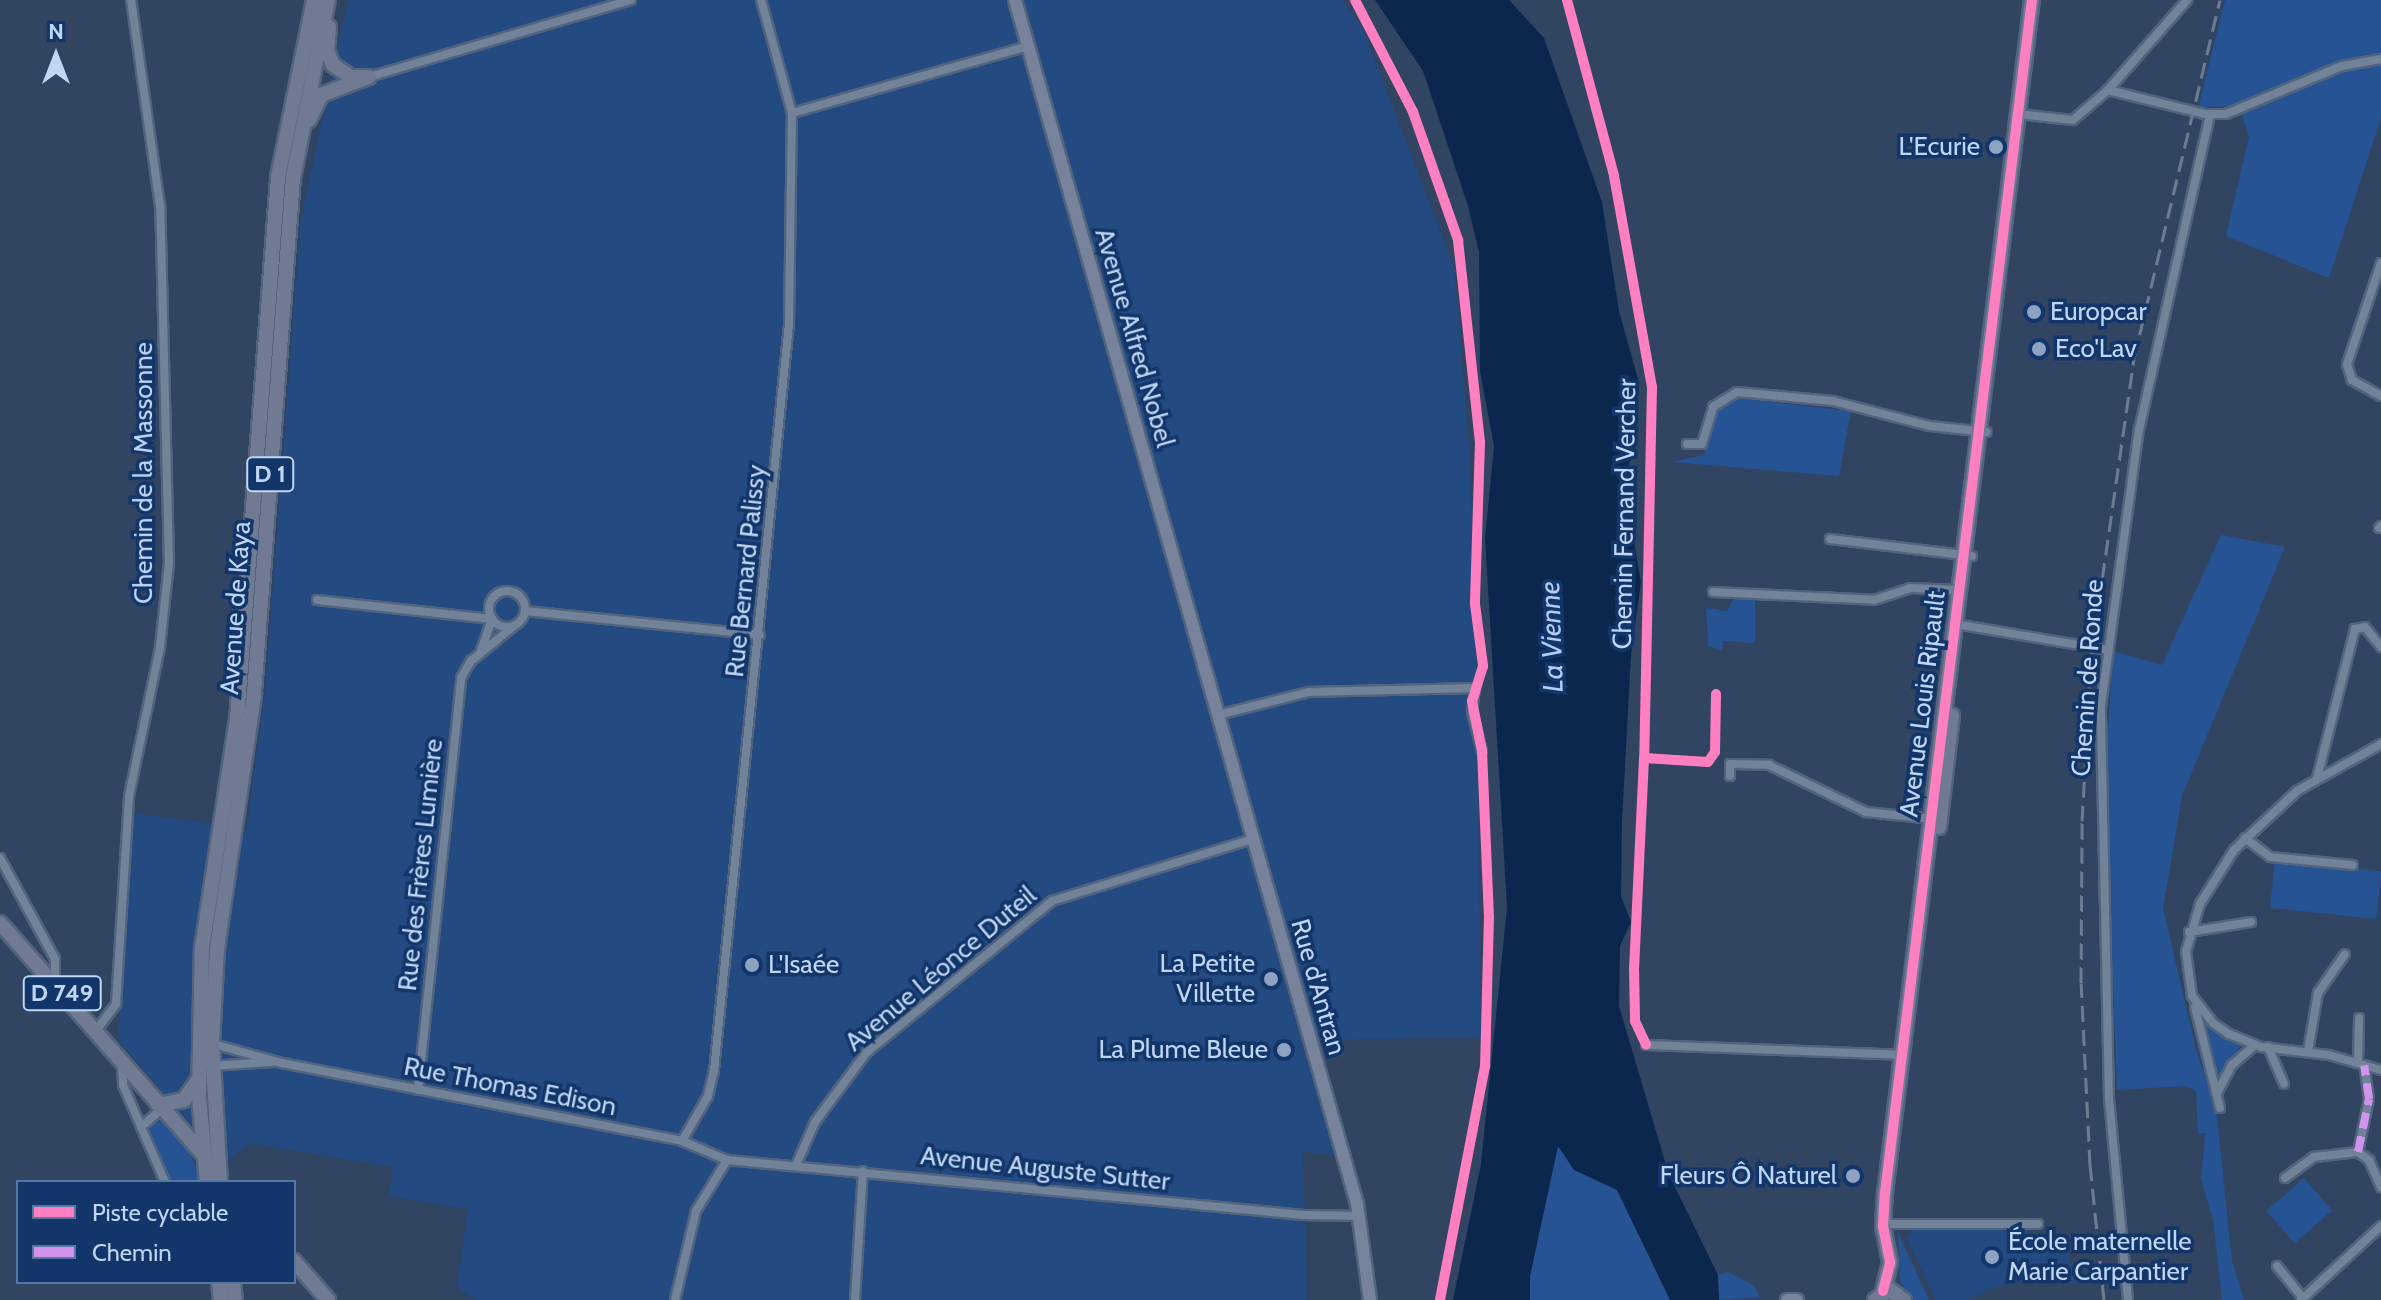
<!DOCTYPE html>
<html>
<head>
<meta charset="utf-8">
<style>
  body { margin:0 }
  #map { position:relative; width:2381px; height:1300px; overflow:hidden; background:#314562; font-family:Cabin,sans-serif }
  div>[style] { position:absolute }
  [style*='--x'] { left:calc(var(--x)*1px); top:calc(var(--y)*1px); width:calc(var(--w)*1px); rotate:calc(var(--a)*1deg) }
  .built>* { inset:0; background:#244a82 }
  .green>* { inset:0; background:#265394; transform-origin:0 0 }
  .water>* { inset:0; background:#0c274e }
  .roads { filter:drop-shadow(2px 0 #52647d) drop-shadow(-2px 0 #52647d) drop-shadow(0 2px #52647d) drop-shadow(0 -2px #52647d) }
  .street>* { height:8px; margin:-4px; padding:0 4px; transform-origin:4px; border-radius:4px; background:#728299 }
  .street>.ring { margin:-4px; padding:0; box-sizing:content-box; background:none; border:8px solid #728299; border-radius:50% }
  .secondary>* { height:12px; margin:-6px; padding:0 6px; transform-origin:6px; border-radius:6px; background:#77839b }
  .primary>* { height:14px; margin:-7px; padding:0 7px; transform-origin:7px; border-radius:7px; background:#707b93 }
  .rail>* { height:3px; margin-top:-1.5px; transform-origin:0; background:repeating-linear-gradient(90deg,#6d7c92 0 16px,transparent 0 24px) }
  .quiet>* { height:8px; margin-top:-4px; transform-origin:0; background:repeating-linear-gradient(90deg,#d193ec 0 16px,transparent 0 24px) }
  .cycleway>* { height:10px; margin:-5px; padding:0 5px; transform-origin:5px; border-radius:5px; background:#ff80c0 }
  .dots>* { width:22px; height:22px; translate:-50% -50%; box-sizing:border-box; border:4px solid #12366a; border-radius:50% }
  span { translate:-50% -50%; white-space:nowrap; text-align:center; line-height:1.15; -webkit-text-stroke:7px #12366a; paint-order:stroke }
  .shield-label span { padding:2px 6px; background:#12366a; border:2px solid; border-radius:6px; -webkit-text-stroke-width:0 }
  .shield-label { font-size:24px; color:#c0d6f6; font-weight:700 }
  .poi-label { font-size:26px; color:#c0d6f6 }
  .right { translate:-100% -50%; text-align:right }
  .left { translate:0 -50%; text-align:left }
  .street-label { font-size:26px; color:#c0d6f6 }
  .water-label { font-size:28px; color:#b2cef8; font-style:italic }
  .legend { position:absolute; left:16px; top:1180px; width:280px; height:104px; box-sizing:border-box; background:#12366a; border:2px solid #5876a2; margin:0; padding:10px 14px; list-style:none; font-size:24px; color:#c0d6f6 }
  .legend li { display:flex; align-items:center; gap:16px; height:40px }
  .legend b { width:40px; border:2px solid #5876a2 }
  .north { position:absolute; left:16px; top:16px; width:80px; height:80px; -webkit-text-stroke:6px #12366a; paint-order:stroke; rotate:0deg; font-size:22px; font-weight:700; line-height:32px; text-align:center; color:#c0d6f6 }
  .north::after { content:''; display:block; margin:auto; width:28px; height:36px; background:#c0d6f6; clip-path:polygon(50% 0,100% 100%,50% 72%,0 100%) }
</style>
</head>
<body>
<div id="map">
  <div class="built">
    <div style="clip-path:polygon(348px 0,1342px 0,1363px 29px,1454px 267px,1469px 446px,1476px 632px,1481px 1037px,1317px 1040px,1335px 1155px,1303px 1152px,1307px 1300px,476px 1300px,457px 1288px,468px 1209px,389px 1196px,393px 1167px,249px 1143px,225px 1164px,118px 1040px,134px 813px,247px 829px,265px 691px,301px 220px)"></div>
    <div style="clip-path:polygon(2028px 1228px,2028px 1247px,2066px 1246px,2076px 1283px,2009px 1282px,1966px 1300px,1936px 1300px,1907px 1239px,1912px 1230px)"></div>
  </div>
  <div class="green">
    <div style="clip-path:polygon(2225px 0,2381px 0,2381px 118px,2329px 278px,2226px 236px,2249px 137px,2239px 105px,2198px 108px)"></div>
    <div style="clip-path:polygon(1734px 398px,1851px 411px,1839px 476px,1672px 462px,1704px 455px,1713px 417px)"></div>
    <div style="clip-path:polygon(2221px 535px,2285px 547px,2182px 796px,2163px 908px,2196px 1050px,2216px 1108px,2232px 1261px,2244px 1300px,2222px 1300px,2213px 1219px,2201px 1179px,2205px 1133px,2198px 1133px,2196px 1092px,2187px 1086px,2117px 1090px,2105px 772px,2113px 651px,2162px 665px)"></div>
    <div style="clip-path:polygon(1734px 598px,1755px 599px,1755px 643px,1723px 641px,1722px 651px,1708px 646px,1706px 608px,1727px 611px)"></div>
    <div style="left:2275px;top:860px;width:107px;height:48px;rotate:6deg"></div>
    <div style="clip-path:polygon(2206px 1025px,2241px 1046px,2219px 1075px,2216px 1073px)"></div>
    <div style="clip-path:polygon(164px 1121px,191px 1154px,200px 1182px,168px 1182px,148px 1134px,153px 1123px)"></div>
    <div style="clip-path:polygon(1558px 1145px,1567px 1159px,1617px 1190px,1670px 1300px,1530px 1300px,1530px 1276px)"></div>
    <div style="left:2304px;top:1178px;width:43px;height:50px;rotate:49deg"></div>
    <div style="clip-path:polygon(1898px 1230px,1902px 1242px,1929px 1300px,1912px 1300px,1900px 1281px)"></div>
    <div style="clip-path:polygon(1728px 1272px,1755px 1286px,1759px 1297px,1719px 1300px,1718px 1275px)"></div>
  </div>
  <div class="water">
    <div style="clip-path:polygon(1375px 0,1509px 0,1544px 38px,1602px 202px,1619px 311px,1639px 383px,1635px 446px,1627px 472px,1627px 502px,1641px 582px,1631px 655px,1622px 822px,1621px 896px,1631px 922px,1620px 946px,1619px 1006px,1669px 1175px,1718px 1275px,1719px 1300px,1670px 1300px,1617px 1190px,1574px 1170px,1558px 1146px,1530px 1276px,1530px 1300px,1453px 1300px,1481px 1164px,1507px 907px,1485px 538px,1494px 446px,1480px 371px,1479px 252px,1468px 206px,1423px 71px)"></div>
  </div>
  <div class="roads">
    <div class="street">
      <div style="--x:369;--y:77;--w:273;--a:-16.4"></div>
      <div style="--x:2108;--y:90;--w:120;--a:-48.7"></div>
      <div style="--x:792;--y:113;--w:245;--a:-15.8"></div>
      <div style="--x:2018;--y:114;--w:55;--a:6.2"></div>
      <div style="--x:2073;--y:120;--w:46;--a:-40.6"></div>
      <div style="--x:2108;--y:90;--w:99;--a:14"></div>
      <div style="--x:2204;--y:114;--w:22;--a:0"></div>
      <div style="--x:2226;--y:114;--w:126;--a:-22.5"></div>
      <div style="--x:2342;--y:66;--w:40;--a:-10"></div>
      <div style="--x:2381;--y:263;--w:107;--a:108.6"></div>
      <div style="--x:2347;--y:364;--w:17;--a:73"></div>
      <div style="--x:2352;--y:380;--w:33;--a:29"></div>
      <div style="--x:1687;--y:444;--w:15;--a:0"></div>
      <div style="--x:1702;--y:444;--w:39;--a:-73"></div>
      <div style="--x:1713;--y:407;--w:28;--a:-32"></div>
      <div style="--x:1737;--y:392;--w:96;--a:5.4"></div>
      <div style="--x:1833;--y:401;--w:100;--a:14.5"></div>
      <div style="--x:1930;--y:426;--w:57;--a:6"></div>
      <div style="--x:2379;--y:528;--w:3;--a:-45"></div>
      <div style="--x:1830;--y:539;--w:143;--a:6.8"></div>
      <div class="ring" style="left:489px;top:591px;width:28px;height:28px"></div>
      <div style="--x:1713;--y:592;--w:161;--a:2.8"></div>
      <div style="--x:1874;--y:600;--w:38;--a:-18"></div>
      <div style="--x:1910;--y:588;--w:50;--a:2.3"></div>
      <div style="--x:317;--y:600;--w:176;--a:6.2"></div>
      <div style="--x:492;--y:619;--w:34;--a:109"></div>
      <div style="--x:525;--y:611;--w:236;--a:5.8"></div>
      <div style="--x:1956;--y:624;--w:154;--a:9.7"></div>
      <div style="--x:1218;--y:715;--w:94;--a:-14.2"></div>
      <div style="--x:1309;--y:692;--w:166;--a:-1.4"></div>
      <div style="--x:1475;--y:688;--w:24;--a:97"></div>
      <div style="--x:1472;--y:712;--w:40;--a:75.6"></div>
      <div style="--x:2381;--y:744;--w:96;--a:150.8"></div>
      <div style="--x:2297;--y:791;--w:86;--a:136.9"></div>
      <div style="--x:2234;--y:850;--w:64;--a:122.2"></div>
      <div style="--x:2200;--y:904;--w:50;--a:106.3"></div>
      <div style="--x:2186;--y:952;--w:44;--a:82.2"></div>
      <div style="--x:2192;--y:996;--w:34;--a:52"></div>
      <div style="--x:2213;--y:1023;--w:19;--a:35"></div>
      <div style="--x:2229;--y:1034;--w:35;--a:22"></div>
      <div style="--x:2261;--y:1047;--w:68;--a:6.7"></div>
      <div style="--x:2329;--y:1055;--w:54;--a:16.1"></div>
      <div style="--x:1730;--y:776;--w:12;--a:-90"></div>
      <div style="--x:1730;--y:764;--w:39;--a:1"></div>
      <div style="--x:1769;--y:765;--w:108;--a:25.9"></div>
      <div style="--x:1866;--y:812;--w:67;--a:6"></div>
      <div style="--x:2317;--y:778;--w:154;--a:-75.7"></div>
      <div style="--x:2355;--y:629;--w:10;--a:-11"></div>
      <div style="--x:2365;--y:627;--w:26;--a:51"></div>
      <div style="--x:2245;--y:838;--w:31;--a:37"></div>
      <div style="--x:2270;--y:857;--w:83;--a:5.5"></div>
      <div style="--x:0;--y:858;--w:115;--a:61.4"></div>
      <div style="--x:55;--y:959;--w:25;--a:90"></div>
      <div style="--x:2189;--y:932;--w:63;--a:-9.2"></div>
      <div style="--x:2195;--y:1007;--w:104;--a:76.1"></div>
      <div style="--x:95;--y:1032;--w:35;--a:-53"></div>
      <div style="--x:116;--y:1004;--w:208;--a:-86.4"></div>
      <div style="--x:129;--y:796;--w:152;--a:-78.2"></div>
      <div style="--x:160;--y:647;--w:84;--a:-83.9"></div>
      <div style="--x:169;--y:563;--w:357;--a:-91.4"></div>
      <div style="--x:160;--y:206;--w:208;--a:-98"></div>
      <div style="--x:210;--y:1043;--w:75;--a:15.5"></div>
      <div style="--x:282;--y:1063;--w:408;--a:11"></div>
      <div style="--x:682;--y:1141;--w:49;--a:22.9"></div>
      <div style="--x:727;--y:1160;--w:579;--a:5.45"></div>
      <div style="--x:1303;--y:1215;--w:57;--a:1"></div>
      <div style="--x:1646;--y:1045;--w:257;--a:2.2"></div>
      <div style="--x:2268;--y:1047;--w:40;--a:66.6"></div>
      <div style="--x:2308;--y:1051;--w:59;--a:-80.2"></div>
      <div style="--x:2318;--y:993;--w:47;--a:-55.3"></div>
      <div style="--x:2358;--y:1063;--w:45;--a:-88.7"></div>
      <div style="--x:122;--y:1064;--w:21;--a:87"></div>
      <div style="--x:123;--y:1085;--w:106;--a:66.6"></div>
      <div style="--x:210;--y:1066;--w:62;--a:-3.7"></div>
      <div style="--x:418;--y:1090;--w:414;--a:-84"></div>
      <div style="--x:461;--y:678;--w:20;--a:-60"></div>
      <div style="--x:471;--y:661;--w:57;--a:-39.3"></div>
      <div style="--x:2217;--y:1093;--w:32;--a:-62"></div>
      <div style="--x:2232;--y:1065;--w:30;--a:-41"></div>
      <div style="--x:141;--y:1127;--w:28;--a:-41"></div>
      <div style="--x:682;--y:1141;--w:52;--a:-60"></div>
      <div style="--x:708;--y:1096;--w:26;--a:-77"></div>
      <div style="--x:714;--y:1071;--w:751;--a:-84.27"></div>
      <div style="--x:789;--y:324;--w:211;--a:-89.2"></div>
      <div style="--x:792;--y:113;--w:117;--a:-105.3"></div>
      <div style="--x:2358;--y:1152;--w:54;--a:-78.3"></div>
      <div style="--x:2369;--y:1099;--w:34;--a:-98"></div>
      <div style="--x:797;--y:1163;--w:45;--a:-66.3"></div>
      <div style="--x:815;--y:1122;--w:87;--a:-53.4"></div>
      <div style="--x:867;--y:1052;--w:239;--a:-39.2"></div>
      <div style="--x:1052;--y:901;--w:209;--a:-17.2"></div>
      <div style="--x:2285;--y:1178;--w:36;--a:-36"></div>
      <div style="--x:2314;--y:1157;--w:44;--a:-6.5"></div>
      <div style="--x:2358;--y:1152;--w:14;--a:36"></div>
      <div style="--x:2369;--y:1160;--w:30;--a:66"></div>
      <div style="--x:1883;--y:1224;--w:155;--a:0"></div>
      <div style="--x:2277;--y:1266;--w:38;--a:51"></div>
      <div style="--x:675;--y:1300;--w:91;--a:-76.7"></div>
      <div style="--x:696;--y:1211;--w:60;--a:-58.7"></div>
      <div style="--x:855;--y:1300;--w:129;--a:-86.5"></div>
      <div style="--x:2128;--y:1300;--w:202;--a:-95.4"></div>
      <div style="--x:2109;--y:1099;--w:393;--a:-91.2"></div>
      <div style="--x:2101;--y:706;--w:279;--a:-82.2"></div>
      <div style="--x:2139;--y:430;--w:323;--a:-77.3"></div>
      <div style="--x:2301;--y:1300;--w:109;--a:-42.8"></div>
    </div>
    <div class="secondary">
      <div style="--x:1015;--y:0;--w:1252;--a:74.14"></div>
      <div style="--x:1357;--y:1204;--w:97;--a:82.3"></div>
      <div style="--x:1787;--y:1300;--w:10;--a:0"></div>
    </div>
    <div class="primary">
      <div style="--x:329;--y:27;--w:24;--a:95"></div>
      <div style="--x:327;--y:51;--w:15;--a:67"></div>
      <div style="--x:333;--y:65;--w:22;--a:34"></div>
      <div style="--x:351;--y:77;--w:13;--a:0"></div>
      <div style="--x:309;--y:120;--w:28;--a:-64"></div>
      <div style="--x:321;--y:95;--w:51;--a:-20.6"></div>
      <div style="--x:1939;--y:827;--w:112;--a:-83.3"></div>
      <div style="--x:0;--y:923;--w:308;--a:48.7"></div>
      <div style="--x:158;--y:1105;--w:26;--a:-11"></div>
      <div style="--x:184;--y:1100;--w:24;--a:-55"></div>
      <div style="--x:207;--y:1182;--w:84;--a:-95.4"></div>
      <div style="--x:199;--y:1098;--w:150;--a:-88.9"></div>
      <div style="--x:202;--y:948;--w:232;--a:-81.3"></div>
      <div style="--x:237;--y:719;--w:544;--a:-85.67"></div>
      <div style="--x:278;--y:177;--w:181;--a:-78.5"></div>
      <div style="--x:220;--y:1182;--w:139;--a:-93.3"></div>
      <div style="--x:212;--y:1043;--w:94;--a:-87"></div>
      <div style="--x:217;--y:949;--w:258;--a:-81.7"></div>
      <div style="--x:254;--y:694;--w:517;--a:-85.68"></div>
      <div style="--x:293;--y:178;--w:181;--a:-78.9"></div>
      <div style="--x:294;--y:1261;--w:52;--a:48.9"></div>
      <div style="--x:219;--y:1282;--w:18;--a:84"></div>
      <div style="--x:233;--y:1282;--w:18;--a:84"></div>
      <div style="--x:1883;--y:1291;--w:30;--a:-76"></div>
      <div style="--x:1890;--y:1262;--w:36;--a:-101"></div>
      <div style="--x:1883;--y:1227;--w:34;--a:-87"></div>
      <div style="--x:1885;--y:1193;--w:1202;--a:-82.98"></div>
      <div style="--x:1875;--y:1300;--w:18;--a:-34"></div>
      <div style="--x:1890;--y:1290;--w:17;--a:36"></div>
    </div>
  </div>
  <div class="rail">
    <div style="--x:2104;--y:1300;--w:136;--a:-95.9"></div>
    <div style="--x:2090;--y:1165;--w:182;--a:-92.8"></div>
    <div style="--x:2081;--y:983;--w:162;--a:-89.6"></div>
    <div style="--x:2082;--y:821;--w:171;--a:-86.7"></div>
    <div style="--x:2092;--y:650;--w:295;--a:-81.8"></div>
    <div style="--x:2134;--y:358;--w:368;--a:-76.5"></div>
  </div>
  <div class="quiet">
    <div style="--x:2358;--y:1152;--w:54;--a:-78.3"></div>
    <div style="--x:2369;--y:1099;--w:34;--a:-98"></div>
  </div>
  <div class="cycleway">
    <div style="--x:1355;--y:0;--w:126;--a:62.6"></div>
    <div style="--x:1413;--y:112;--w:136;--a:70.6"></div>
    <div style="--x:1458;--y:240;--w:203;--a:83.8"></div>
    <div style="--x:1480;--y:442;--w:162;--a:91.8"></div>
    <div style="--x:1475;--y:604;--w:63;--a:82.6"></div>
    <div style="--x:1483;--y:666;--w:37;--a:107"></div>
    <div style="--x:1472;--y:701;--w:51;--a:78.7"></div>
    <div style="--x:1482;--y:751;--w:165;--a:87.6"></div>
    <div style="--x:1489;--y:916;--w:150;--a:91.5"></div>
    <div style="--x:1485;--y:1066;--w:238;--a:100.9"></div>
    <div style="--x:1567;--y:0;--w:182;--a:75"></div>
    <div style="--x:1614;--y:176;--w:214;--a:79.8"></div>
    <div style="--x:1652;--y:387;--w:371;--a:91.2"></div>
    <div style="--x:1644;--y:758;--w:64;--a:3.6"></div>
    <div style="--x:1708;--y:762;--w:12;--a:-55"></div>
    <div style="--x:1715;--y:752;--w:58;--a:-89"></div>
    <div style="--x:1644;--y:758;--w:209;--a:92.7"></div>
    <div style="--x:1634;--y:967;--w:54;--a:88.9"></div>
    <div style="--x:1635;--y:1021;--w:26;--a:65"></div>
    <div style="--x:1883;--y:1291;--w:30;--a:-76"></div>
    <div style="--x:1890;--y:1262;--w:36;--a:-101"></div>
    <div style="--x:1883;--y:1227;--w:34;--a:-87"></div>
    <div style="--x:1885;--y:1193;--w:1202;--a:-82.98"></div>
  </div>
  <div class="dots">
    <div style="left:1996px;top:147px;background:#8ea3c2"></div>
    <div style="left:2034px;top:312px;background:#8ea3c2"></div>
    <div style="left:2039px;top:349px;background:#8ea3c2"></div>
    <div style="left:752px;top:965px;background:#8ea3c2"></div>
    <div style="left:1271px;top:979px;background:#8ea3c2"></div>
    <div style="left:1284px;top:1050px;background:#8ea3c2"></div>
    <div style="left:1853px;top:1176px;background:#8ea3c2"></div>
    <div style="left:1992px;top:1257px;background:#8ea3c2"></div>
  </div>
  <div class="shield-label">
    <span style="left:270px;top:474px">D 1</span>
    <span style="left:62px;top:993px">D 749</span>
  </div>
  <div class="poi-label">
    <span class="right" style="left:1980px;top:147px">L'Ecurie</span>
    <span class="left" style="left:2050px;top:312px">Europcar</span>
    <span class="left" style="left:2055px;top:349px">Eco'Lav</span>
    <span class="right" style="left:1255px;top:979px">La Petite<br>Villette</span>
    <span class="left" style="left:768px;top:965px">L'Isaée</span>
    <span class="right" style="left:1268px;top:1050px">La Plume Bleue</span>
    <span class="right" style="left:1837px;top:1176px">Fleurs Ô Naturel</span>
    <span class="left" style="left:2008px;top:1257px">École maternelle<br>Marie Carpantier</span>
  </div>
  <div class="street-label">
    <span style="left:1134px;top:338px;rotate:74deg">Avenue Alfred Nobel</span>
    <span style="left:144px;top:473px;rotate:-90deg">Chemin de la Massonne</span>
    <span style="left:1625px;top:514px;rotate:-89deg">Chemin Fernand Vercher</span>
    <span style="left:746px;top:571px;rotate:-84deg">Rue Bernard Palissy</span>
    <span style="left:236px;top:608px;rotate:-86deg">Avenue de Kaya</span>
    <span style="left:2088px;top:678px;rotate:-86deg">Chemin de Ronde</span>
    <span style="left:1923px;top:704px;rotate:-83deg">Avenue Louis Ripault</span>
    <span style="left:421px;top:865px;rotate:-84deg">Rue des Frères Lumière</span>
    <span style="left:941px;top:969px;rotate:-40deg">Avenue Léonce Duteil</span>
    <span style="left:1318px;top:987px;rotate:74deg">Rue d'Antran</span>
    <span style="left:510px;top:1087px;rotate:11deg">Rue Thomas Edison</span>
    <span style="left:1045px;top:1169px;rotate:6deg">Avenue Auguste Sutter</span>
  </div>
  <div class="water-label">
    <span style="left:1551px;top:637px;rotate:-92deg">La Vienne</span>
  </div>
  <ul class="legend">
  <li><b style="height:10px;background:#ff80c0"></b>Piste cyclable</li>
  <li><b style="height:10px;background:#d193ec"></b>Chemin</li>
  </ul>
  <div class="north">N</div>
</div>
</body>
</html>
